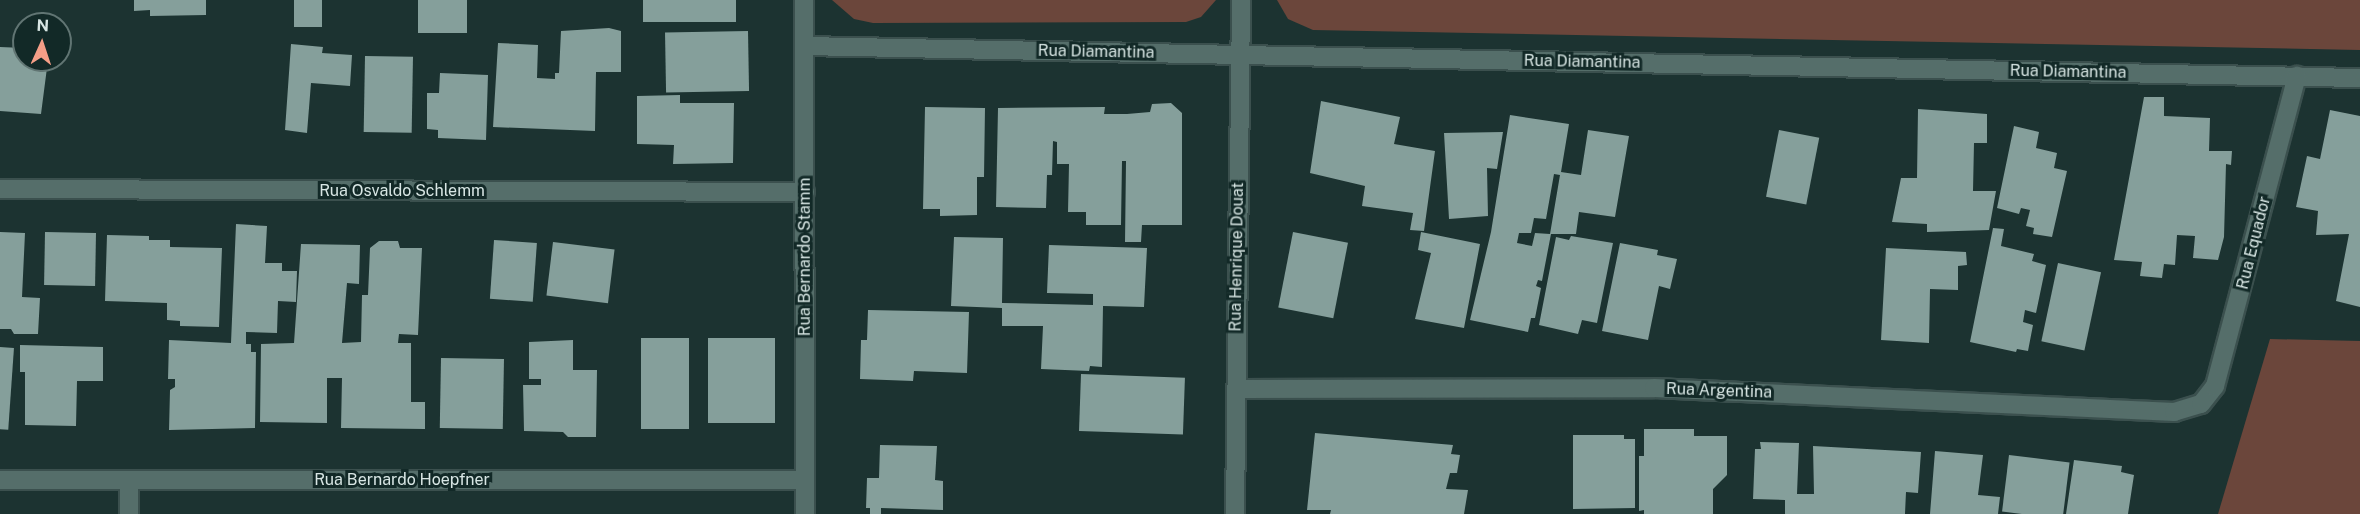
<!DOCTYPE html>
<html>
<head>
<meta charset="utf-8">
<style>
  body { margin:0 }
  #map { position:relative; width:2360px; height:514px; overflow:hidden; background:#1c3331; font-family:"Public Sans",sans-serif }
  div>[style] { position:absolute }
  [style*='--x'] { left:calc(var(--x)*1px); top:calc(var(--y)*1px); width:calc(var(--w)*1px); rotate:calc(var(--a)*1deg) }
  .green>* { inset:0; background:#6b463b }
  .building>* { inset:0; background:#859f9b; transform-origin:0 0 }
  .roads { filter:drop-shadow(2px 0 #3b504e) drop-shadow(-2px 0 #3b504e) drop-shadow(0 2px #3b504e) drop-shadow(0 -2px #3b504e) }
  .street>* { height:18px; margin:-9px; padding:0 9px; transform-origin:9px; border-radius:9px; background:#556e6a }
  .secondary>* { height:18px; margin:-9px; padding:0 9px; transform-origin:9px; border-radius:9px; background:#556e6a }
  span { translate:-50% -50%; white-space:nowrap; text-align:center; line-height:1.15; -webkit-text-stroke:6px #122927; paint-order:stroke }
  .street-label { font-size:16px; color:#d8e6e4 }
  .north { position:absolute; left:12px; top:12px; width:60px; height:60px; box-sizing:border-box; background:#122927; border:2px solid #617573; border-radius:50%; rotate:3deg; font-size:16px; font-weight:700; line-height:24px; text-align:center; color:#d8e6e4 }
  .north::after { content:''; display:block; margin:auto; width:21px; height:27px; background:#f49e87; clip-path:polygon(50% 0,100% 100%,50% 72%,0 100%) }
</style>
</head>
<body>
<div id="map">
  <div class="green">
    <div style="clip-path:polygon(832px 0,1216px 0,1201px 17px,1186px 22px,873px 23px,854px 19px)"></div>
    <div style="clip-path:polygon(1277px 0,2360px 0,2360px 50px,1313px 30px,1288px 19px)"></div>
    <div style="clip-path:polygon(2270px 339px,2360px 341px,2360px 514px,2218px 514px)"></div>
  </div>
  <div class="building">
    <div style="clip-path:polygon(134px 0,206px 0,206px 15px,150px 16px,150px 10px,134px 11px)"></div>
    <div style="left:294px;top:0;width:28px;height:27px"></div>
    <div style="left:418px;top:0;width:49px;height:33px"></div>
    <div style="left:643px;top:0;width:93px;height:22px"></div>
    <div style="clip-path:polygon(609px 28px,621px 31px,621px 72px,596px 72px,595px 131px,493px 127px,498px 43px,538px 45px,537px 78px,555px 79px,555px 73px,559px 73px,561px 31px)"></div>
    <div style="left:748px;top:31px;width:60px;height:83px;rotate:89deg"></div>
    <div style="clip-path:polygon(291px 44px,323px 47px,322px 53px,352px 55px,350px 86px,311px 83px,307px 133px,285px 130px)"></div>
    <div style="clip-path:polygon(0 47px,24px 48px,24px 60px,48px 60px,41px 114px,0 111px)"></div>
    <div style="left:365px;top:56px;width:48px;height:76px;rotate:1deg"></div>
    <div style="clip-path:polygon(440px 73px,488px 75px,486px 140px,438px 138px,438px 130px,427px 129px,427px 93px,439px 93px)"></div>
    <div style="clip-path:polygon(680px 95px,680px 103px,734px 103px,733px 163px,673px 164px,674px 145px,637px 144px,637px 96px)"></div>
    <div style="clip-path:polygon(2144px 97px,2164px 97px,2164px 116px,2210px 118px,2209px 151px,2232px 151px,2231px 165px,2226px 164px,2224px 237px,2218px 260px,2193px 258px,2195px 236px,2177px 235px,2175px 265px,2164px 264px,2162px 278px,2140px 276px,2142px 262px,2114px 260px)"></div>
    <div style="clip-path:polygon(1321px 101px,1400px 117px,1394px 144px,1435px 151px,1424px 231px,1410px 230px,1413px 213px,1362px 206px,1365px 186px,1310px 173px)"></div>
    <div style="clip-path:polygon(1171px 103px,1182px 113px,1182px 225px,1142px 225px,1141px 242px,1125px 242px,1126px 161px,1122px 161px,1121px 225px,1086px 225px,1086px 212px,1068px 212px,1069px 164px,1057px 164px,1057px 142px,1053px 141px,1052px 175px,1047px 175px,1046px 208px,996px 207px,998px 108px,1105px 107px,1104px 114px,1127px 114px,1150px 112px,1152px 104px)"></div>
    <div style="clip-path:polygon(925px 107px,985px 108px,984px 177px,977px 177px,977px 215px,940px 216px,940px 209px,923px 209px)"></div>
    <div style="clip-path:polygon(1918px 109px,1987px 114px,1987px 143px,1974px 143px,1973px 191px,1996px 191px,1989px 230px,1927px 232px,1927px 224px,1892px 222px,1901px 178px,1917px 178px)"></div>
    <div style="clip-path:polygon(2330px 110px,2360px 116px,2360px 307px,2336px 301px,2349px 234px,2316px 235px,2318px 211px,2296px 207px,2307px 156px,2320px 159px)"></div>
    <div style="clip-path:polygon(evenodd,1510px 115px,1569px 124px,1561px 172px,1581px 175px,1588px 130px,1629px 136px,1615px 217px,1579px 212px,1576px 234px,1551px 234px,1542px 281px,1538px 280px,1536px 286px,1541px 288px,1535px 318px,1531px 318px,1528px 332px,1470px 320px,1491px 232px,1510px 115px,1554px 174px,1560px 175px,1550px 234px,1535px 233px,1532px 246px,1517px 243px,1519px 233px,1531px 233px,1534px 218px,1546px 219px,1554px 174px)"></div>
    <div style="clip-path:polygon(2014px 126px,2039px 132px,2036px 148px,2057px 153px,2054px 168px,2067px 171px,2052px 237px,2033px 234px,2034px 228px,2026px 226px,2030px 210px,2021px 208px,2019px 214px,1997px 208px)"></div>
    <div style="left:1779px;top:130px;width:41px;height:68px;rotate:11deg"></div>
    <div style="clip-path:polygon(1503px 132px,1497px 169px,1487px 168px,1488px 216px,1449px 219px,1444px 133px)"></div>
    <div style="clip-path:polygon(236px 224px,267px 226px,265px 263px,282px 263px,282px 271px,297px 271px,296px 302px,278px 301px,277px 333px,246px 332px,246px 344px,251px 344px,251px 352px,256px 352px,255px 428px,169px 430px,170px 390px,175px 387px,175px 379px,168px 379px,169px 340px,231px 343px)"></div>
    <div style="clip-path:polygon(1993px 228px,2004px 229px,2001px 246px,2034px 254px,2032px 261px,2046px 265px,2036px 313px,2025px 310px,2023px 322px,2033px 325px,2028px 351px,2017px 349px,2016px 352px,1970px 342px)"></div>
    <div style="clip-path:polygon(0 232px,25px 233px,22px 297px,40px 298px,38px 334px,14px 334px,11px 329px,0 329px)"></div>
    <div style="left:45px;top:232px;width:51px;height:53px;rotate:1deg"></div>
    <div style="left:1293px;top:232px;width:56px;height:77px;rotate:11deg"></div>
    <div style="clip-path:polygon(1421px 232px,1480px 244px,1464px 328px,1415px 319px,1431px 253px,1418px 250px)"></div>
    <div style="clip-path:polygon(107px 235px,149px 236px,149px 240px,170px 240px,170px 247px,222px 248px,219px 327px,180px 326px,180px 321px,167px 320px,167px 303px,105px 301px)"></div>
    <div style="clip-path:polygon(1571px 236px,1613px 243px,1597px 323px,1582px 320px,1578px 334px,1539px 325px,1556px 237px,1569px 240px)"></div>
    <div style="clip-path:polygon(954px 237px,1003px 238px,1002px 303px,1093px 305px,1093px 294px,1047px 293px,1049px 245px,1147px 248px,1144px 307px,1103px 306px,1102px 367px,1090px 366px,1089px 371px,1041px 369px,1043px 326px,1002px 326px,1002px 308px,951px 306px)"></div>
    <div style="left:494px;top:240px;width:43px;height:59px;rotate:4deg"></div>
    <div style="clip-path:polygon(379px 241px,398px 241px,400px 248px,422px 248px,418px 335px,399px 334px,398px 343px,411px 343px,411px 402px,425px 402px,425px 429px,341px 428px,342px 378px,327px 378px,327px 423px,260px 422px,261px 344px,294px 343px,301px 244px,360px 245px,359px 284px,347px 283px,342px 343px,361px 342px,362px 295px,368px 295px,370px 248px)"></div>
    <div style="left:553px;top:242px;width:62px;height:54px;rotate:7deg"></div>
    <div style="clip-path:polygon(1620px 243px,1658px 250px,1657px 255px,1677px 259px,1670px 289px,1659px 286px,1648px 340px,1602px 331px)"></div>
    <div style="clip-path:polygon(1886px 248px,1966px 252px,1967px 265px,1958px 266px,1958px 290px,1930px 289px,1929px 343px,1881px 340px)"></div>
    <div style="left:2058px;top:263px;width:44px;height:80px;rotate:12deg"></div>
    <div style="clip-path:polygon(868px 310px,969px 312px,967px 373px,914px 371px,913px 381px,860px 379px,861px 340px,867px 340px)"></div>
    <div style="left:641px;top:338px;width:48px;height:91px"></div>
    <div style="left:708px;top:338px;width:67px;height:85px"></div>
    <div style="clip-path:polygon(573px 340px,573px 370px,597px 370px,596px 437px,568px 437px,563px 432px,524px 431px,523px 385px,541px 385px,541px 379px,529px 379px,529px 342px)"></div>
    <div style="clip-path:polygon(20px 345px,103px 347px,103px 381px,77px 381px,76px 426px,25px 425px,25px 372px,20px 372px)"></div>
    <div style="left:0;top:347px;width:14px;height:82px;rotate:4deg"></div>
    <div style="left:441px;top:358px;width:63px;height:70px;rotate:1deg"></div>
    <div style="left:1081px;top:374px;width:104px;height:57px;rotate:2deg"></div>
    <div style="clip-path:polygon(1644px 429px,1694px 429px,1694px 436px,1727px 436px,1727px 475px,1713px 489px,1713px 514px,1644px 514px,1644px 510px,1639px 511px,1639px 456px,1644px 456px)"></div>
    <div style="clip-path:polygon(1315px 433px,1453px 445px,1451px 454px,1460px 455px,1457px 473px,1450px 473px,1446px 489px,1468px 490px,1464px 514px,1330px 514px,1331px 510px,1307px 510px)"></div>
    <div style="clip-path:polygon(1573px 435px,1624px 435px,1624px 439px,1635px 439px,1635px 508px,1573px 509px)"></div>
    <div style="clip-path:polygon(1760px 442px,1799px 443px,1797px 494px,1814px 494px,1813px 446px,1921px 452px,1918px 493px,1906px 492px,1905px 514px,1785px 514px,1785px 500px,1753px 499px,1755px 449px,1761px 449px)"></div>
    <div style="clip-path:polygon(880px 445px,937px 446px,935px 480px,943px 481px,943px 510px,881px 508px,881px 514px,870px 514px,870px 508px,866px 508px,867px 478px,879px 478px)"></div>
    <div style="clip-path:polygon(1935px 451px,1983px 455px,1978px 495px,2000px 497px,1998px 514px,1930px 514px)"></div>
    <div style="left:2009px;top:455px;width:61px;height:57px;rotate:7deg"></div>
    <div style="clip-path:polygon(2074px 460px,2122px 466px,2121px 472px,2134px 475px,2128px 514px,2066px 514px)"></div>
  </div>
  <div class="roads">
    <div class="street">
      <div style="--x:804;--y:46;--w:1556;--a:1.18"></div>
      <div style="--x:0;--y:189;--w:805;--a:0.21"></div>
      <div style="--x:1236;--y:389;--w:418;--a:-0.1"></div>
      <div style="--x:1654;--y:388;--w:521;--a:2.64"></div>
      <div style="--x:2174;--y:412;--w:28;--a:-17"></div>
      <div style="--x:2201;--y:404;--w:23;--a:-52"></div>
      <div style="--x:2215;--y:386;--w:321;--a:-75.2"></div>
      <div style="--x:0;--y:480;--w:805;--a:0"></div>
      <div style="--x:129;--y:514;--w:34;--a:-90"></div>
      <div style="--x:1235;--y:514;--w:514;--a:-89.33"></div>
    </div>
    <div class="secondary">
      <div style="--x:804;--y:0;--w:514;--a:89.89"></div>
    </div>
  </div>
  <div class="street-label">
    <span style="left:1096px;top:52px;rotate:1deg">Rua Diamantina</span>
    <span style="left:1582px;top:62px;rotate:1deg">Rua Diamantina</span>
    <span style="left:2068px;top:72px;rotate:1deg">Rua Diamantina</span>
    <span style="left:402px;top:191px">Rua Osvaldo Schlemm</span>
    <span style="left:2254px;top:243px;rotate:-76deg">Rua Equador</span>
    <span style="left:805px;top:257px;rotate:-90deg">Rua Bernardo Stamm</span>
    <span style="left:1237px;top:257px;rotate:-89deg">Rua Henrique Douat</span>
    <span style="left:1719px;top:391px;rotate:2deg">Rua Argentina</span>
    <span style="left:402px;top:480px">Rua Bernardo Hoepfner</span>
  </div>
  <div class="north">N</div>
</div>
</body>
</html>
